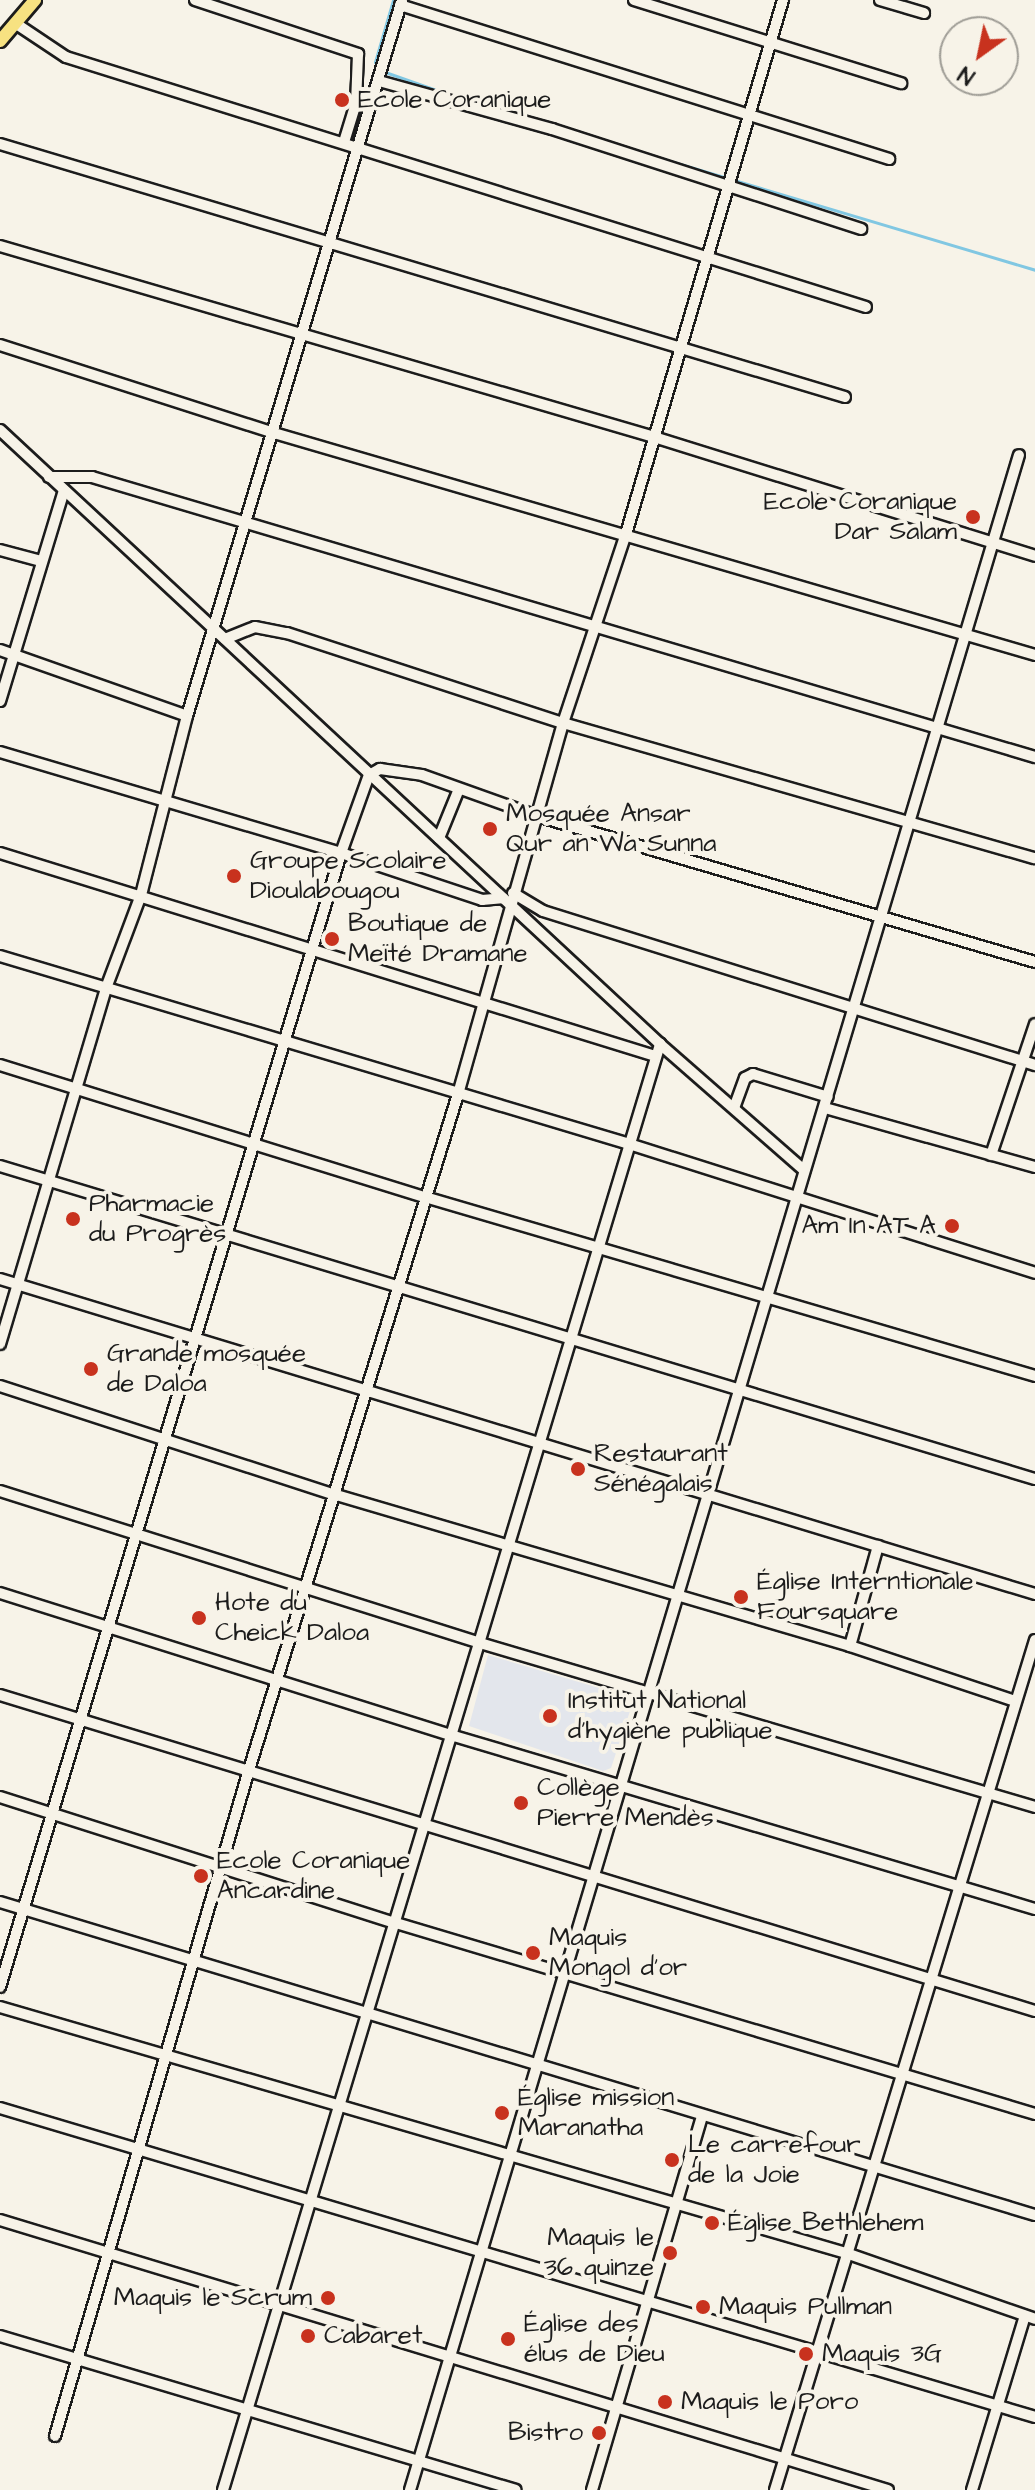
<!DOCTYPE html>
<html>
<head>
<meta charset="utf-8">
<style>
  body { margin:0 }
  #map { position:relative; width:1035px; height:2490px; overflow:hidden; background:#f7f3e8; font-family:"Architects Daughter",sans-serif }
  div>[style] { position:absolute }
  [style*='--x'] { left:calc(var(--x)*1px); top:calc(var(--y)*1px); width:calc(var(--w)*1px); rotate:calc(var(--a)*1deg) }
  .built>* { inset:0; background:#e3e6ec }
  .stream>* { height:3px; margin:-1.5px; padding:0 1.5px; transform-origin:1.5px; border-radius:1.5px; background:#81c7e2 }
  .roads { filter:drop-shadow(2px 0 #1c1c1c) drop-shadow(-2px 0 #1c1c1c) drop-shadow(0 2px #1c1c1c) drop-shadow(0 -2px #1c1c1c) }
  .minor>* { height:10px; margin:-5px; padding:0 5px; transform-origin:5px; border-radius:5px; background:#f7f3e8 }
  .major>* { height:12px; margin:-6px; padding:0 6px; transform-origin:6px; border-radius:6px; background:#f7e281 }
  .dots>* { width:22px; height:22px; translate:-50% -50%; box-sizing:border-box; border:4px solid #f7f3e8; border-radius:50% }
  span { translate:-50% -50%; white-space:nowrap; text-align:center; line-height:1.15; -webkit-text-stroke:8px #f7f3e8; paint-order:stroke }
  .poi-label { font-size:26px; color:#1c1c1c }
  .left { translate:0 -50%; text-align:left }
  .right { translate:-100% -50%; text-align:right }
  .north { position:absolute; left:939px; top:16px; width:80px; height:80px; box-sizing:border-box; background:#f7f3e8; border:2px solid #9f9d96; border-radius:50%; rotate:213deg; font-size:22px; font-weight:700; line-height:32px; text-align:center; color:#1c1c1c }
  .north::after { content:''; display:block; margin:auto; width:28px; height:36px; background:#c8321e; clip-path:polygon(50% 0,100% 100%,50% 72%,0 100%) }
</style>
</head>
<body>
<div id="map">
  <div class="built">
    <div style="clip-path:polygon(488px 1655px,626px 1696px,632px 1705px,611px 1768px,603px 1771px,469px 1726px)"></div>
  </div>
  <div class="stream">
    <div style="--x:380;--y:67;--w:7;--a:-135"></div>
    <div style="--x:375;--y:62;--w:65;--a:-73.8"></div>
    <div style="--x:385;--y:72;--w:72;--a:19.4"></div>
    <div style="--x:613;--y:144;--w:440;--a:16.6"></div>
  </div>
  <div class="roads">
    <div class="minor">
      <div style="--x:195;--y:0;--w:172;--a:18.3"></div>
      <div style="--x:358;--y:54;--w:49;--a:92.3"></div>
      <div style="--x:356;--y:103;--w:41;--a:107.1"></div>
      <div style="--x:634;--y:0;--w:280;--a:17.3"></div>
      <div style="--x:880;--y:0;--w:46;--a:16.5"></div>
      <div style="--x:400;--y:5;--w:513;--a:17.48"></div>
      <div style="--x:15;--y:23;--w:61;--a:33.7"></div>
      <div style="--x:66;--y:57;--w:838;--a:17.35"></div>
      <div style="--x:379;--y:81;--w:180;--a:15.5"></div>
      <div style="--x:552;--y:129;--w:325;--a:17.9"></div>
      <div style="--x:0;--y:144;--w:882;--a:16.67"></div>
      <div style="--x:0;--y:246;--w:681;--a:16.28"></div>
      <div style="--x:654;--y:437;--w:399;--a:17.3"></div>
      <div style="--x:0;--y:345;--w:288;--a:17.8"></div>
      <div style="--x:274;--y:433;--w:793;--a:16.26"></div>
      <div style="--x:0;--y:430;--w:901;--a:42.93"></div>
      <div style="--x:660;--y:1044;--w:190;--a:41.2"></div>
      <div style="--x:49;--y:477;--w:43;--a:0"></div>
      <div style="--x:92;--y:477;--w:984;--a:16.54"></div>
      <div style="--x:0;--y:550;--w:42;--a:15"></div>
      <div style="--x:225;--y:639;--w:32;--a:-22"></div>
      <div style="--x:255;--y:627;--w:33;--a:11"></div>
      <div style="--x:287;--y:633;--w:290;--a:18.1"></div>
      <div style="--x:563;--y:723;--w:491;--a:16"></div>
      <div style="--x:0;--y:650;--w:198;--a:19.4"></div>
      <div style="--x:0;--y:701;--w:220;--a:-73.1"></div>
      <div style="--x:0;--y:752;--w:356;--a:16.5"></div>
      <div style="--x:341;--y:853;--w:149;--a:18.4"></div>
      <div style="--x:482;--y:900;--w:21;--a:-5"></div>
      <div style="--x:439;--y:838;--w:53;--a:-67.8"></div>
      <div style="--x:0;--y:853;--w:686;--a:17.22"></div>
      <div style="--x:513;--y:893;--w:35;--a:31"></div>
      <div style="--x:543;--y:911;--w:516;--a:17.38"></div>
      <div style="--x:0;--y:956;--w:653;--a:16.63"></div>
      <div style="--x:626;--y:1143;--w:429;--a:17.6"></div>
      <div style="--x:0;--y:1065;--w:445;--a:17.3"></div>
      <div style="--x:425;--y:1197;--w:636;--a:16.35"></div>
      <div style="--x:734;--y:1108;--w:32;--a:-70"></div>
      <div style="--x:745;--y:1078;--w:9;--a:-27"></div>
      <div style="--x:753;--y:1074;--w:78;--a:17"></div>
      <div style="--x:825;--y:1108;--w:218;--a:15.7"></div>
      <div style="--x:991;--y:1155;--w:138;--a:-71.4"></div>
      <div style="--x:0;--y:1166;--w:1081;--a:16.83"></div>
      <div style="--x:0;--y:1279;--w:1082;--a:16.93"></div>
      <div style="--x:0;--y:1344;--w:371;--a:-73.4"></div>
      <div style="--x:106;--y:988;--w:99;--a:-69.4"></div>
      <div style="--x:141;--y:895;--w:185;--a:-75.6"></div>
      <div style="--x:187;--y:716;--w:748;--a:-73.29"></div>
      <div style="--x:0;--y:1386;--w:350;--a:18"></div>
      <div style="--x:333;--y:1494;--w:539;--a:16.38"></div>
      <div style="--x:850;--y:1646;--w:174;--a:18.4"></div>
      <div style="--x:0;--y:1491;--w:503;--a:17.57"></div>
      <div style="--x:480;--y:1643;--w:579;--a:16.46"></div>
      <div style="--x:0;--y:1593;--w:476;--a:17.5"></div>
      <div style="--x:454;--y:1736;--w:606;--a:16.58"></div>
      <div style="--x:850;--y:1646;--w:104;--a:-74.4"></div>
      <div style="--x:0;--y:1695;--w:1082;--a:16.98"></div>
      <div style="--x:0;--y:1797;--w:416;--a:17.7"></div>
      <div style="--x:396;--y:1923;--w:667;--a:16.64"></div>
      <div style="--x:0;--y:1902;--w:1081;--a:16.83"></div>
      <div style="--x:0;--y:1987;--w:1184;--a:-73.26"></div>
      <div style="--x:341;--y:853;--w:83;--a:-70.3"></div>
      <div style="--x:369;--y:775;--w:13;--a:-29"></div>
      <div style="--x:380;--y:769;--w:42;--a:8.1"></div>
      <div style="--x:422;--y:775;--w:122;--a:19.6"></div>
      <div style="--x:537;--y:816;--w:519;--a:16.34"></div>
      <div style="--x:0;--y:2007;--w:881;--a:16.21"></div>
      <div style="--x:846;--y:2253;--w:200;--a:19.2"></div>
      <div style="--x:0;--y:2108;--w:1080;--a:16.62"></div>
      <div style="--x:0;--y:2220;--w:928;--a:16.91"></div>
      <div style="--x:0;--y:2336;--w:538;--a:16.62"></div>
      <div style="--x:55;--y:2436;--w:691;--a:-73.77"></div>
      <div style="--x:248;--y:1773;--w:711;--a:-72.81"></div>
      <div style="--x:458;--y:1094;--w:386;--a:-74.2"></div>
      <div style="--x:563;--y:723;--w:199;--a:-71.6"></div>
      <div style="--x:626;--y:534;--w:557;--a:-73.62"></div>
      <div style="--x:223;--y:2490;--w:1511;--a:-73.18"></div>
      <div style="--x:410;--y:2490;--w:2124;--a:-73.34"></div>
      <div style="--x:592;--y:2490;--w:389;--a:-73.6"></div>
      <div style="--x:775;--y:2490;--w:889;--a:-72.99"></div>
      <div style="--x:972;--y:2490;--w:182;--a:-73.1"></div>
    </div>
    <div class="major">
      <div style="--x:0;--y:41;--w:54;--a:-49.5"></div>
    </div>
  </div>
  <div class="dots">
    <div style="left:342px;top:100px;background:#c8321e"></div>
    <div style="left:973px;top:517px;background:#c8321e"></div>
    <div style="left:490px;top:829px;background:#c8321e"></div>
    <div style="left:234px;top:876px;background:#c8321e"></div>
    <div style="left:332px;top:939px;background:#c8321e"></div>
    <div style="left:73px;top:1219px;background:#c8321e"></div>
    <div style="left:952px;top:1226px;background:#c8321e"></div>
    <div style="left:91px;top:1369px;background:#c8321e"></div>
    <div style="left:578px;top:1469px;background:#c8321e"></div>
    <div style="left:741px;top:1597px;background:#c8321e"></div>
    <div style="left:199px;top:1618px;background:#c8321e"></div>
    <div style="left:550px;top:1716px;background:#c8321e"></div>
    <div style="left:521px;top:1803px;background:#c8321e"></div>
    <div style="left:201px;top:1876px;background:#c8321e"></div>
    <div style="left:533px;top:1953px;background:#c8321e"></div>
    <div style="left:502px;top:2113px;background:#c8321e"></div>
    <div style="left:672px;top:2160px;background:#c8321e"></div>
    <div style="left:712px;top:2223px;background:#c8321e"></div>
    <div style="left:670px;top:2253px;background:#c8321e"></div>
    <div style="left:328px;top:2298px;background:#c8321e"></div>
    <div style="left:703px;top:2307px;background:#c8321e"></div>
    <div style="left:308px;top:2336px;background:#c8321e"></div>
    <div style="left:508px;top:2339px;background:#c8321e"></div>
    <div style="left:806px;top:2354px;background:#c8321e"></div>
    <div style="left:665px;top:2402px;background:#c8321e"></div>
    <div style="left:599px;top:2433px;background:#c8321e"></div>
  </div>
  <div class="poi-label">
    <span class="left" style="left:358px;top:100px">Ecole Coranique</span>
    <span class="right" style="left:957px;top:517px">Ecole Coranique<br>Dar Salam</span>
    <span class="left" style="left:506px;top:829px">Mosquée Ansar<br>Qur an Wa Sunna</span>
    <span class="left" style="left:250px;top:876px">Groupe Scolaire<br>Dioulabougou</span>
    <span class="left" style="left:348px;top:939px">Boutique de<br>Meïté Dramane</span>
    <span class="left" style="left:89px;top:1219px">Pharmacie<br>du Progrès</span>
    <span class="right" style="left:936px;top:1226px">Am In AT A</span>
    <span class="left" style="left:107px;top:1369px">Grande mosquée<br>de Daloa</span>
    <span class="left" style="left:594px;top:1469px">Restaurant<br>Sénégalais</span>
    <span class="left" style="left:757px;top:1597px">Église Interntionale<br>Foursquare</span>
    <span class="left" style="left:215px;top:1618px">Hote du<br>Cheick Daloa</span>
    <span class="left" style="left:568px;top:1716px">Institut National<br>d'hygiène publique</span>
    <span class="left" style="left:537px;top:1803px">Collège<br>Pierre Mendès</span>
    <span class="left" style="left:217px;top:1876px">Ecole Coranique<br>Ancardine</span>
    <span class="left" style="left:549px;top:1953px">Maquis<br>Mongol d'or</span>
    <span class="left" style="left:518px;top:2113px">Église mission<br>Maranatha</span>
    <span class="left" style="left:688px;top:2160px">Le carrefour<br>de la Joie</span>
    <span class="left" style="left:728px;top:2223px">Église Bethlehem</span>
    <span class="right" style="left:654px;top:2253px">Maquis le<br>36 quinze</span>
    <span class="right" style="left:312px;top:2298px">Maquis le Scrum</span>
    <span class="left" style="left:719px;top:2307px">Maquis Pullman</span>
    <span class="left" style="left:524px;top:2339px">Église des<br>élus de Dieu</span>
    <span class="left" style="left:324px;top:2336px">Cabaret</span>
    <span class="left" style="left:822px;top:2354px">Maquis 3G</span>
    <span class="left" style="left:681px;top:2402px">Maquis le Poro</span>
    <span class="right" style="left:583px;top:2433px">Bistro</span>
  </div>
  <div class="north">N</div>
</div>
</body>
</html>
